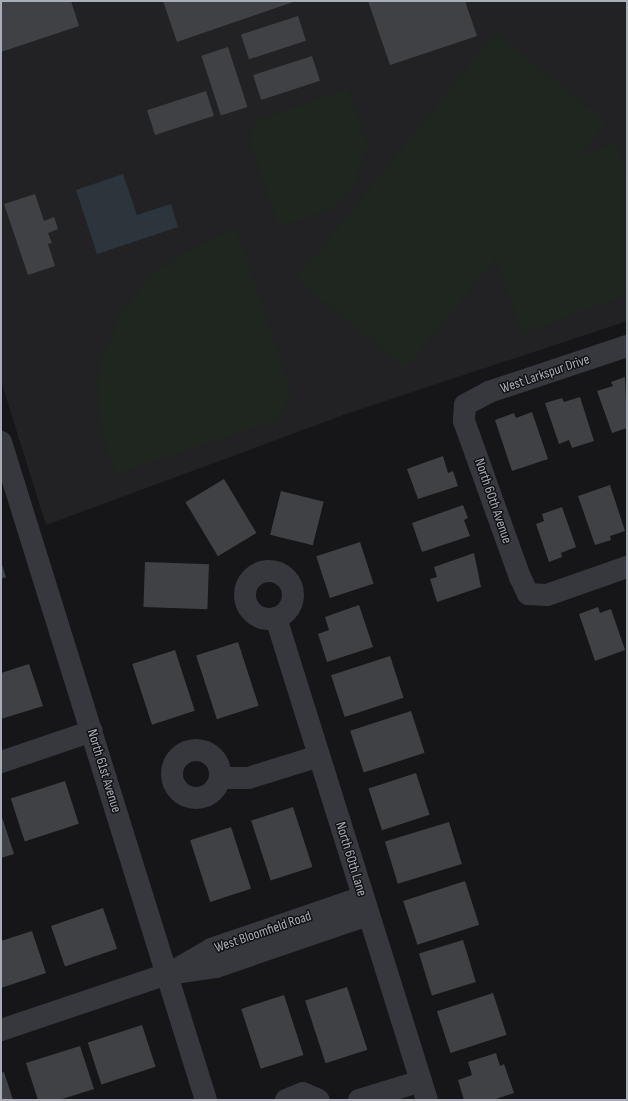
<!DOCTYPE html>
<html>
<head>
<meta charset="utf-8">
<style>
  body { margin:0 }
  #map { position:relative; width:628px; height:1101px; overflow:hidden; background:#161618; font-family:"Sofia Sans Condensed",sans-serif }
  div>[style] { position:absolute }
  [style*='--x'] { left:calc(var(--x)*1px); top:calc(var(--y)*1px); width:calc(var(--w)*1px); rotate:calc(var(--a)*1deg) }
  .built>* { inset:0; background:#222225 }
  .green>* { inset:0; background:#1e261f }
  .water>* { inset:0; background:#2c353c }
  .building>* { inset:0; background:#404145; transform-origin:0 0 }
  .minor>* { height:22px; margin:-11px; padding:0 11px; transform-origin:11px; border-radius:11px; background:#37383d }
  .minor>.ring { margin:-11px; padding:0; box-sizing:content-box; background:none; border:22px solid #37383d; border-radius:50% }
  span { translate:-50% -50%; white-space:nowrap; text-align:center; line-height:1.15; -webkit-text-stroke:3px #111113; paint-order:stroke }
  .street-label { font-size:14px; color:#a8adb8 }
  .frame { position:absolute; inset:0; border:2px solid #a8adb8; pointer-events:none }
</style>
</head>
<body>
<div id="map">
  <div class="built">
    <div style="clip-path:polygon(1px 1px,627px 1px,627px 321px,349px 413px,46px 525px,1px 381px)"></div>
  </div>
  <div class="green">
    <div style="clip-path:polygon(496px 33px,606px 122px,578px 157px,617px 144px,627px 175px,627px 295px,523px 333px,496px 258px,406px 368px,296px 279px)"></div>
    <div style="clip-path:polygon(348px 89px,368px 146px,354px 186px,335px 207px,279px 227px,249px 136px,257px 121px)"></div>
    <div style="clip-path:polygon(236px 228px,292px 393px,277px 420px,115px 474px,99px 419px,98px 377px,102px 359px,121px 313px,153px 273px,199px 245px)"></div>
  </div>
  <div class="water">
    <div style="clip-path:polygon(123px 174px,137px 215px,171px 204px,178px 227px,97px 254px,76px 190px)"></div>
  </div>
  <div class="building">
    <div style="clip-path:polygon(1px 1px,71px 1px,79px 26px,1px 52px)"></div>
    <div style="clip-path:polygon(163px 1px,293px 1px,293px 2px,177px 42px)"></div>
    <div style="clip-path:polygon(368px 1px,465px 1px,477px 36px,390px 65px)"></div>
    <div style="left:298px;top:16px;width:26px;height:60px;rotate:72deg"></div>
    <div style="left:228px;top:47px;width:63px;height:28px;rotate:72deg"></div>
    <div style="left:312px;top:56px;width:26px;height:62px;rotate:72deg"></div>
    <div style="left:206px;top:91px;width:26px;height:62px;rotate:72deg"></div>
    <div style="clip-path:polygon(35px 194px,44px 221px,54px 217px,58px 229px,48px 233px,52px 243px,48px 244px,55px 266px,28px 275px,4px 204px)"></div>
    <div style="clip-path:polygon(625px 377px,627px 428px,612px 433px,597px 391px,613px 386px,611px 382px)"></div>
    <div style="clip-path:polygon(580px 397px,594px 441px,572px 448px,569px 440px,559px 444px,545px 403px,562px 398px,564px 402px)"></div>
    <div style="clip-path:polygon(532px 412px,548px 459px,512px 471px,495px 420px,514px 413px,516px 418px)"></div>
    <div style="clip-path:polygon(443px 456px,448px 473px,453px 471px,458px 486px,418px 499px,407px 469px)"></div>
    <div style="left:224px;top:479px;width:63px;height:45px;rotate:59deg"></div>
    <div style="clip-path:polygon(610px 485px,625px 531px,610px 536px,611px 540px,595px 545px,578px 496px)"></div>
    <div style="left:281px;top:491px;width:44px;height:45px;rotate:14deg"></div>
    <div style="clip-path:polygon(463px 505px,468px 518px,464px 520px,470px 536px,422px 552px,412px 523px)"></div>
    <div style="clip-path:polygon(562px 507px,576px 547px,561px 553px,562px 557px,549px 562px,536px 524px,544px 521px,542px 514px)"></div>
    <div style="left:360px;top:542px;width:44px;height:46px;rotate:72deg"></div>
    <div style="clip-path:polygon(474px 553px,481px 587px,437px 602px,430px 579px,437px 577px,434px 567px)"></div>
    <div style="clip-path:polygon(1px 562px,6px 577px,1px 579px)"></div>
    <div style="left:145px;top:562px;width:64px;height:45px;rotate:2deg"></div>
    <div style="clip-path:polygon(359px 605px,373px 647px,327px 662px,318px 634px,329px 630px,325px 617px)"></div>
    <div style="clip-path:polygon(598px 607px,600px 613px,611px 609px,625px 650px,595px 661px,579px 614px)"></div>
    <div style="left:238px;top:642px;width:67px;height:44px;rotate:72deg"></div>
    <div style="left:175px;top:650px;width:64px;height:45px;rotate:72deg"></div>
    <div style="left:390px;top:656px;width:44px;height:62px;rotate:72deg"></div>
    <div style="clip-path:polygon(29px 664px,43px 706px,1px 719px,1px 673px)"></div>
    <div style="left:411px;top:711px;width:44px;height:64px;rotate:72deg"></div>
    <div style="left:416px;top:773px;width:44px;height:50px;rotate:72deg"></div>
    <div style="left:65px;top:781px;width:45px;height:57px;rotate:72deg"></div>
    <div style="left:293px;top:807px;width:63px;height:44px;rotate:72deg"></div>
    <div style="clip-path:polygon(1px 814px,14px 854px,1px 858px)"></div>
    <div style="left:449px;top:822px;width:44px;height:67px;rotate:73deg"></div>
    <div style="left:231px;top:827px;width:65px;height:43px;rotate:72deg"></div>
    <div style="left:465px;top:881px;width:46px;height:65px;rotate:72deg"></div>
    <div style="left:103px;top:908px;width:43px;height:55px;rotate:71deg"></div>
    <div style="clip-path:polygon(32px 931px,46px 973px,1px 988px,1px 941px)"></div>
    <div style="left:463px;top:940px;width:44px;height:46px;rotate:73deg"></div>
    <div style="left:347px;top:987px;width:66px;height:44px;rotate:72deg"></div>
    <div style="left:493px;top:993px;width:44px;height:59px;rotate:72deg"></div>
    <div style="left:284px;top:995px;width:63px;height:45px;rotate:72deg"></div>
    <div style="left:142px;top:1025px;width:44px;height:57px;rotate:72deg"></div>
    <div style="clip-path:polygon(80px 1046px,94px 1089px,59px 1100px,38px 1100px,26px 1063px)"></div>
    <div style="clip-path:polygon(496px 1053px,500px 1066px,504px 1064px,514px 1093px,493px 1100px,464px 1100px,458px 1080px,472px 1075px,468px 1062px)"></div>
    <div style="clip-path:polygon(4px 1072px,13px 1100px,1px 1100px,1px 1073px)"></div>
  </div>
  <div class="minor">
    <div style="--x:627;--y:346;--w:145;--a:161.6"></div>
    <div style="--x:489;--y:392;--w:27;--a:152"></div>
    <div style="--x:465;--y:405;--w:16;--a:94"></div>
    <div style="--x:464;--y:421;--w:166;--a:70.3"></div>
    <div style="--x:520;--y:577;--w:19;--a:65"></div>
    <div style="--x:528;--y:594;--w:19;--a:3"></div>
    <div style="--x:547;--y:595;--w:85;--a:-19.3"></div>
    <div style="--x:1;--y:442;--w:689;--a:72.7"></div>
    <div class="ring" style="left:245px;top:571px;width:26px;height:26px"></div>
    <div style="--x:276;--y:618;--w:505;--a:72.61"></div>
    <div class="ring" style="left:172px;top:750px;width:26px;height:26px"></div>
    <div style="--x:1;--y:762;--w:96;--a:-18.8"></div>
    <div style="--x:220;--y:778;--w:28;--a:0"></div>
    <div style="--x:248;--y:778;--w:74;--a:-17.2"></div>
    <div style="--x:177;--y:969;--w:39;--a:-30"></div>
    <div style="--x:211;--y:949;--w:161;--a:-18.9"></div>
    <div style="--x:1;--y:1030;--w:175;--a:-18.6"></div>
    <div style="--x:167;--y:974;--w:49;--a:-8.1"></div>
    <div style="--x:216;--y:967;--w:161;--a:-18.9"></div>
    <div style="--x:286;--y:1100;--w:18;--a:-22"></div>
    <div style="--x:303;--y:1093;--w:17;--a:24"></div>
    <div style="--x:359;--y:1100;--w:65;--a:-17"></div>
  </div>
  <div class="street-label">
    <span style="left:545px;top:374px;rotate:-19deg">West Larkspur Drive</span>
    <span style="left:493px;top:501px;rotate:71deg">North 60th Avenue</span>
    <span style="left:104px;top:771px;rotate:73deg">North 61st Avenue</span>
    <span style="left:351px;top:859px;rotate:73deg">North 60th Lane</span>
    <span style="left:263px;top:932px;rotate:-19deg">West Bloomfield Road</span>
  </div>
  <div class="frame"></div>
</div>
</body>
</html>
